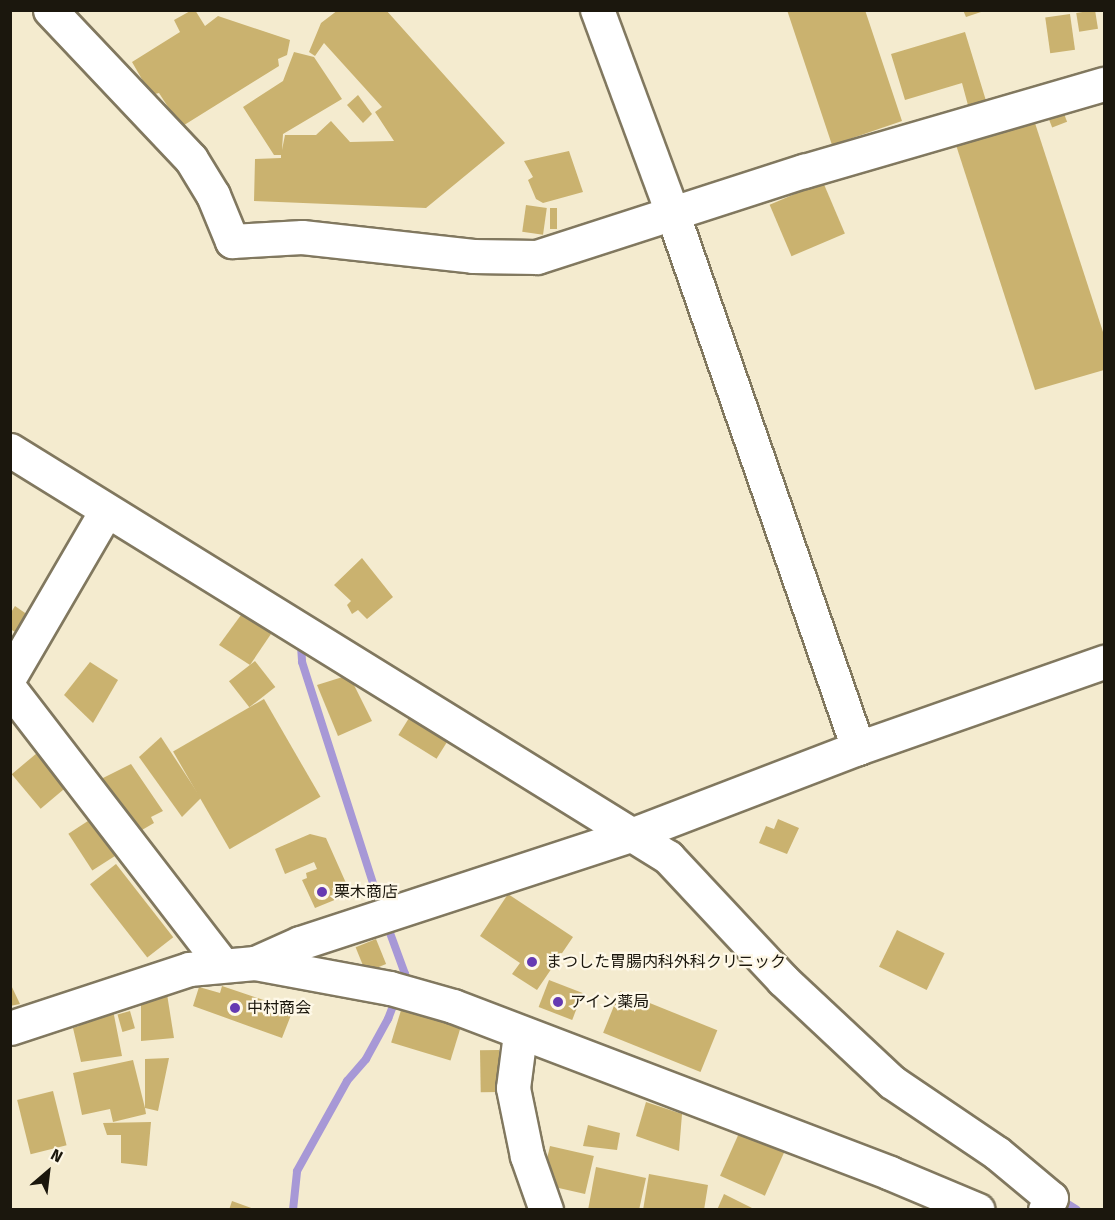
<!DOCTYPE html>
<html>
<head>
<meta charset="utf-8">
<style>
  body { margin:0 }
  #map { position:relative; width:1115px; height:1220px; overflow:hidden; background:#f4ebcf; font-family:"Fira Sans","Noto Sans JP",sans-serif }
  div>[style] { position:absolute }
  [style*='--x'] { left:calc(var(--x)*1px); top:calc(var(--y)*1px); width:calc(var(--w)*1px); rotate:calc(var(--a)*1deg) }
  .stream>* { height:8px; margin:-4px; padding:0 4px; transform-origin:4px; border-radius:4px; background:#a798d6 }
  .building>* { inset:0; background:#cab26f; transform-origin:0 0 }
  .roads { filter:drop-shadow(2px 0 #81785f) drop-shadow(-2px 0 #81785f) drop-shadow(0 2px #81785f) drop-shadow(0 -2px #81785f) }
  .minor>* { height:33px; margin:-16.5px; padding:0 16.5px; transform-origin:16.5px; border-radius:16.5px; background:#fff }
  .dots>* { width:16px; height:16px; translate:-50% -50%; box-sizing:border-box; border:3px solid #fef8e7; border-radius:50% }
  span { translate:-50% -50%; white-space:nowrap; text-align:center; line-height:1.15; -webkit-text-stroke:4.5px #fef8e7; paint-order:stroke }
  .poi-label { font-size:16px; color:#1b170d }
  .left { translate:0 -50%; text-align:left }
  .frame { position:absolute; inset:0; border:12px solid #1b170d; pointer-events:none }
  .north { position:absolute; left:18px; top:1142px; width:60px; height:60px; -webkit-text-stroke:4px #fef8e7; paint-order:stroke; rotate:28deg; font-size:16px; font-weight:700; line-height:24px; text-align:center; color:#1b170d }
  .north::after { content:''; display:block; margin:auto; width:21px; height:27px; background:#1b170d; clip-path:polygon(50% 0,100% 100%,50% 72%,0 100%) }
</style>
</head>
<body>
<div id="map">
  <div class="stream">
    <div style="--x:301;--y:646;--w:16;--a:86"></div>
    <div style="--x:302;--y:662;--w:258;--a:72.2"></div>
    <div style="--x:386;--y:922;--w:55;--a:69.9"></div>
    <div style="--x:405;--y:974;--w:10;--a:107"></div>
    <div style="--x:1058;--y:1198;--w:22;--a:32"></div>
    <div style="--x:293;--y:1210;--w:39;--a:-84"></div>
    <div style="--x:297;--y:1171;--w:103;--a:-60.9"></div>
    <div style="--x:347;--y:1081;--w:29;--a:-49"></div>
    <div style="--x:366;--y:1059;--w:46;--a:-61.2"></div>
    <div style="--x:388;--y:1019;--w:22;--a:-69"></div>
  </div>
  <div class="building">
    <div style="clip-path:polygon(192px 10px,195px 10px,205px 26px,218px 16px,290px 40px,287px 55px,278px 59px,279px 66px,181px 127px,159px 93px,151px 95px,132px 62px,180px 32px,174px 20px)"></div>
    <div style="clip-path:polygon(338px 10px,386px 10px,505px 143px,426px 208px,254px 201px,255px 159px,281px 158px,281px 155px,274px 155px,243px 107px,283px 81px,294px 52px,314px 57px,342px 99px,283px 134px,282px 150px,285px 135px,316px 135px,331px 121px,350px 142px,394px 141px,375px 112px,382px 107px,324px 43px,315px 56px,309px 52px,321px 23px)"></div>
    <div style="clip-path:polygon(787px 10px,865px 10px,902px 121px,832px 145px)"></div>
    <div style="clip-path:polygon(963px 10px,984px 10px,984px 11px,966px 17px)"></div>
    <div style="left:1095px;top:10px;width:19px;height:19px;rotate:81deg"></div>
    <div style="left:1070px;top:14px;width:36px;height:25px;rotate:82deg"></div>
    <div style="clip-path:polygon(965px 32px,987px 104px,969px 109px,962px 83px,905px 100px,891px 54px)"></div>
    <div style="clip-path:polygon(358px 95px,372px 114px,363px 123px,347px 105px)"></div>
    <div style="left:1061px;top:106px;width:17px;height:16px;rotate:69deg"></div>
    <div style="clip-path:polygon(1034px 120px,1104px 335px,1104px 370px,1035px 390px,956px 145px)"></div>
    <div style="clip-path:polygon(569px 151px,583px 192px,543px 203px,536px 199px,528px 180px,533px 177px,524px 161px)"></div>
    <div style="left:823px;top:182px;width:56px;height:58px;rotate:67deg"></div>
    <div style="left:526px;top:205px;width:21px;height:27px;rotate:8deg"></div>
    <div style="left:550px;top:208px;width:7px;height:21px"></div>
    <div style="clip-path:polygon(362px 558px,393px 597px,367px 619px,358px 610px,352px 614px,347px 605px,351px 601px,334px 585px)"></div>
    <div style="clip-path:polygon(15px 606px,28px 615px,17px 633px,10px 629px,10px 614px)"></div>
    <div style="clip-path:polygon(241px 615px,273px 631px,250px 665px,219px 645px)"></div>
    <div style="left:255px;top:661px;width:33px;height:33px;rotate:52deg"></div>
    <div style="clip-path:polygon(90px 662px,118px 680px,93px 723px,64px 695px)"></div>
    <div style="clip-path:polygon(349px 675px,372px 721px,338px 736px,317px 685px)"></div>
    <div style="left:264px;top:699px;width:113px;height:105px;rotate:60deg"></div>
    <div style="left:409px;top:718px;width:45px;height:20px;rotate:32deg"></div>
    <div style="clip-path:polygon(161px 737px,201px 798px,182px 817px,139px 757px)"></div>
    <div style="left:37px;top:753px;width:45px;height:33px;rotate:50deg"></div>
    <div style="clip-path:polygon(131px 764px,163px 811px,151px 817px,154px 823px,135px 834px,95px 782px)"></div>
    <div style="left:91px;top:819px;width:44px;height:27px;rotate:57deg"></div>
    <div style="clip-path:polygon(778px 819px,799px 828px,787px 854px,759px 843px,766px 826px,774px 829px)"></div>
    <div style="clip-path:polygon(310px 834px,326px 838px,346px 883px,332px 888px,337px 899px,315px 908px,302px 880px,307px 878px,306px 873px,317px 869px,314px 862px,285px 874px,275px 849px)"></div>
    <div style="left:116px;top:864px;width:93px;height:33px;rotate:52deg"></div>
    <div style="clip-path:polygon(508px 894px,573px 937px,537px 990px,512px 974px,520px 963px,480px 936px)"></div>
    <div style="left:897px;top:930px;width:53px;height:41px;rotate:26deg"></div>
    <div style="left:376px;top:939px;width:27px;height:22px;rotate:68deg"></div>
    <div style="left:549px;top:980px;width:36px;height:29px;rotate:21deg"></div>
    <div style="clip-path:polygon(10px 983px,20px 1004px,10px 1006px)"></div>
    <div style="clip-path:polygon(222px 986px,293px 1010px,282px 1038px,193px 1006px,199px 987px,220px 993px)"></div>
    <div style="left:620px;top:991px;width:105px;height:45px;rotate:22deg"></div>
    <div style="clip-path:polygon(167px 994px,174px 1038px,141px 1041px,141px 998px)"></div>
    <div style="left:402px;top:1007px;width:62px;height:37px;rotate:17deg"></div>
    <div style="clip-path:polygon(75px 1010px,113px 1010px,122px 1056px,81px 1062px,73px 1028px,79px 1026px)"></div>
    <div style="left:130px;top:1011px;width:18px;height:13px;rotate:74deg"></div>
    <div style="left:499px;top:1050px;width:42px;height:19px;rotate:89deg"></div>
    <div style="clip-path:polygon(169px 1058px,158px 1111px,145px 1108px,146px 1114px,113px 1122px,110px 1109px,82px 1115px,73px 1073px,133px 1060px,145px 1108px,145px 1059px)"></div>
    <div style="left:53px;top:1091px;width:56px;height:37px;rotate:76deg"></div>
    <div style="clip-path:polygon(646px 1102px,682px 1114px,679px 1151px,636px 1136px)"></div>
    <div style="clip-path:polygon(151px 1122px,147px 1166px,121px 1163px,121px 1135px,107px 1135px,103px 1123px)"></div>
    <div style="clip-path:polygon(588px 1125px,620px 1133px,617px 1150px,583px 1146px)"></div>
    <div style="left:740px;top:1131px;width:49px;height:49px;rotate:24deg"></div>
    <div style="left:550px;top:1146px;width:45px;height:39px;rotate:13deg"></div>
    <div style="clip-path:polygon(596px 1167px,646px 1178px,639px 1210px,588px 1210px)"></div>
    <div style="clip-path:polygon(649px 1174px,708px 1185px,704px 1210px,643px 1210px)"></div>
    <div style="clip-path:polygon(724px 1194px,756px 1210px,717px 1210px)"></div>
    <div style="clip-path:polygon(232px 1201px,254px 1209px,254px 1210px,229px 1210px)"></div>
  </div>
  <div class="roads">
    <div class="minor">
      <div style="--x:50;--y:10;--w:205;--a:46.6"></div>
      <div style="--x:191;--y:159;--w:42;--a:58.6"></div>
      <div style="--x:213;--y:195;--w:50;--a:67.6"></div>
      <div style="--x:232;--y:241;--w:70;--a:-3.3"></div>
      <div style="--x:302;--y:237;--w:172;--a:6.3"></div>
      <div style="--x:473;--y:256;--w:64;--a:0.9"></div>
      <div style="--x:537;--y:257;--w:281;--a:-17.9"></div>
      <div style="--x:804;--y:171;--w:312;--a:-16.2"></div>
      <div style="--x:10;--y:450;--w:774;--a:31.74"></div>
      <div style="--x:668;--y:857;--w:168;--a:46.9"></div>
      <div style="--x:783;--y:980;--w:149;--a:43.1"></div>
      <div style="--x:892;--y:1082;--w:127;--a:34.1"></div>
      <div style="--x:997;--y:1153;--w:70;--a:39.8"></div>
      <div style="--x:1051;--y:1198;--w:13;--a:117"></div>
      <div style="--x:10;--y:676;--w:191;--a:-59.8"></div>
      <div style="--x:10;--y:689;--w:347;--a:52.4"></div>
      <div style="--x:858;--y:748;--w:261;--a:-19.3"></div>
      <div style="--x:255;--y:963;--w:49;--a:-24"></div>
      <div style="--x:300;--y:943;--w:348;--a:-18.1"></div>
      <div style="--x:631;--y:835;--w:243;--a:-21"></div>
      <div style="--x:858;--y:748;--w:564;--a:-109.14"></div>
      <div style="--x:673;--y:215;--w:219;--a:-110.3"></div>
      <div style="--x:10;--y:1028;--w:188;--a:-18.2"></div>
      <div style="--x:189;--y:969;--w:66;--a:-5.2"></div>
      <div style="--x:255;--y:963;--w:137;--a:10.5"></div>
      <div style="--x:390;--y:988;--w:66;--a:15.9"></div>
      <div style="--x:453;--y:1006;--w:468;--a:20.9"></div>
      <div style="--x:890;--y:1173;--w:95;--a:22.8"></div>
      <div style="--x:520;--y:1034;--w:54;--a:97.4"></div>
      <div style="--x:513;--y:1088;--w:69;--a:78.4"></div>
      <div style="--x:527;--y:1156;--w:57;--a:70.6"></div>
    </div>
  </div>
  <div class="dots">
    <div style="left:322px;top:892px;background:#653ab2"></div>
    <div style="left:532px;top:962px;background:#653ab2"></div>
    <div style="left:558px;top:1002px;background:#653ab2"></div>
    <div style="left:235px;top:1008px;background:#653ab2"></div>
  </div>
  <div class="poi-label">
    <span class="left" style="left:334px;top:892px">栗木商店</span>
    <span class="left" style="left:546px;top:962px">まつした胃腸内科外科クリニック</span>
    <span class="left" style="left:570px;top:1002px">アイン薬局</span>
    <span class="left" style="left:247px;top:1008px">中村商会</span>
  </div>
  <div class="frame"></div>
  <div class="north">N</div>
</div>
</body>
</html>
